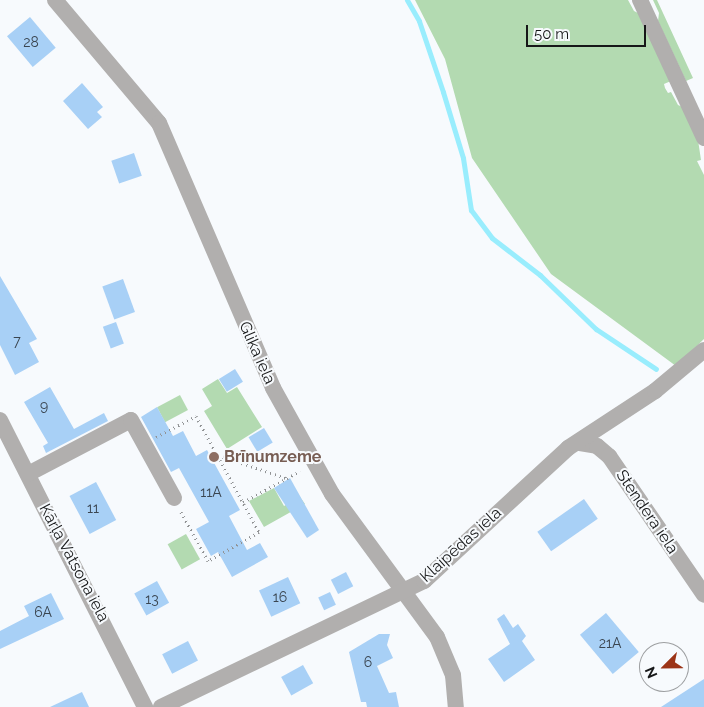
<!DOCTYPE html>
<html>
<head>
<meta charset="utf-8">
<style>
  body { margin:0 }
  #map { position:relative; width:704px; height:707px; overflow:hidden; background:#f7fafd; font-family:Raleway,sans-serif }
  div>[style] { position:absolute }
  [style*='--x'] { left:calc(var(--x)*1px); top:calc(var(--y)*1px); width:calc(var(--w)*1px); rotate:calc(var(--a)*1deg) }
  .green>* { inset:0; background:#b3dab1; transform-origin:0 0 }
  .stream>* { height:5px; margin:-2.5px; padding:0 2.5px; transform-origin:2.5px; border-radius:2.5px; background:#99edfd }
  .building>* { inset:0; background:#a8d0f6; transform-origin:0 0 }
  .path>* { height:3px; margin-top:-1.5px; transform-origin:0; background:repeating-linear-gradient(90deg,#919395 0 1px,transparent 0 5px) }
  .minor>* { height:16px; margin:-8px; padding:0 8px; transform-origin:8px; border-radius:8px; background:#b1afae }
  .dots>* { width:14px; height:14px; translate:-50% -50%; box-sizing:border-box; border:2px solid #f7fafd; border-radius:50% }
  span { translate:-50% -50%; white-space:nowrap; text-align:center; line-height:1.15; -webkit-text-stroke:4px #f7fafd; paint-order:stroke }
  .number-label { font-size:14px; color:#3a4550 }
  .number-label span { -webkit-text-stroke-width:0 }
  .street-label { font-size:16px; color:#161718 }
  .education-label { font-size:16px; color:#785e54; font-weight:700 }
  .left { translate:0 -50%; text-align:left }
  .north { position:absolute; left:639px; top:642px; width:50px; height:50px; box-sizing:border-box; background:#f7fafd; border:1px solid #9d9fa1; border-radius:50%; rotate:247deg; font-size:14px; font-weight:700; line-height:20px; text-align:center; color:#161718 }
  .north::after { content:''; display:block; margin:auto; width:18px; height:22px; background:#9c3417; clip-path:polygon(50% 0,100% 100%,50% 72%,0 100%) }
  .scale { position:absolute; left:526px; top:25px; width:120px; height:22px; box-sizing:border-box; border:2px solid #161718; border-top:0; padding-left:6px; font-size:15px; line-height:18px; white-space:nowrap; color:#161718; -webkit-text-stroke:4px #f7fafd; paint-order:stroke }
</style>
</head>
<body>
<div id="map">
  <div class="green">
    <div style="clip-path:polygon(415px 0,628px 0,634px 11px,640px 14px,671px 81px,664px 84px,665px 88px,668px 93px,671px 92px,678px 105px,685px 108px,698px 140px,701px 160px,697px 161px,704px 175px,704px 339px,676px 366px,551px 274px,472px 158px,445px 59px)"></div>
    <div style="clip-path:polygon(653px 0,657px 0,693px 78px,686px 81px,658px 21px,659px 13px)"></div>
    <div style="clip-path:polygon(218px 379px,227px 393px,237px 387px,262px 427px,227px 449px,204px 411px,212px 406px,202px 389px)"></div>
    <div style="left:180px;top:395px;width:17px;height:26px;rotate:62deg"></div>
    <div style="clip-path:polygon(274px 488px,284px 506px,300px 497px,305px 504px,264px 527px,249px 501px)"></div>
    <div style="left:186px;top:534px;width:29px;height:21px;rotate:61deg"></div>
  </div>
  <div class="stream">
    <div style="--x:407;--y:0;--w:24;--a:60"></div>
    <div style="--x:419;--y:21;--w:75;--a:71.3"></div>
    <div style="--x:443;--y:92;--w:69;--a:73.1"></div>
    <div style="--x:463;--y:158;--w:53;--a:81.3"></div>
    <div style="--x:471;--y:210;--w:35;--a:53"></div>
    <div style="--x:492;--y:238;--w:61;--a:37.6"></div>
    <div style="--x:540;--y:275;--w:78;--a:44"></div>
    <div style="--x:596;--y:329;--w:72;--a:33.7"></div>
  </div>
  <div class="building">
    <div style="left:30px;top:17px;width:40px;height:30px;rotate:50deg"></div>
    <div style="clip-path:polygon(82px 83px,103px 107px,97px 112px,102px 117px,88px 129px,63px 101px)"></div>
    <div style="left:134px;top:153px;width:24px;height:24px;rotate:71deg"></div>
    <div style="clip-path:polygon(0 276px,37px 339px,29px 343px,39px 362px,15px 375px,0 345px)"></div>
    <div style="left:123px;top:279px;width:35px;height:22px;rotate:70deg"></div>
    <div style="left:116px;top:322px;width:23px;height:14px;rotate:70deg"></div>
    <div style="left:235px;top:369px;width:15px;height:19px;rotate:58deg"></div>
    <div style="clip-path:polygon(50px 387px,74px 429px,104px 413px,108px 421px,46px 453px,43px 446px,48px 443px,24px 402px)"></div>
    <div style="clip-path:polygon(157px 407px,173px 436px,183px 431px,196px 456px,207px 450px,240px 510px,229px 516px,247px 550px,260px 543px,268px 557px,232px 577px,218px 552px,211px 556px,196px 529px,209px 522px,179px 468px,171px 472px,141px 417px)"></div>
    <div style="left:264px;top:428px;width:17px;height:18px;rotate:59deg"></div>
    <div style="clip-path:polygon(290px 478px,319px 530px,307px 538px,274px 488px)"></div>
    <div style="left:96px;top:482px;width:43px;height:30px;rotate:62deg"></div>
    <div style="left:584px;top:499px;width:24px;height:57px;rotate:55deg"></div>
    <div style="left:346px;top:572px;width:16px;height:17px;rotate:63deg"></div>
    <div style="left:288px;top:577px;width:29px;height:32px;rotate:65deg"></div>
    <div style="left:157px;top:581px;width:25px;height:26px;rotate:61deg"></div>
    <div style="left:330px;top:592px;width:14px;height:13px;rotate:65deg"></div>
    <div style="clip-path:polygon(51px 593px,64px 619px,0 649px,0 631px,29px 616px,24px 606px)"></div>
    <div style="left:606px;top:613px;width:51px;height:34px;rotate:50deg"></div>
    <div style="clip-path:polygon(504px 614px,513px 628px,518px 624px,526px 636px,522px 641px,535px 660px,504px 682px,488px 659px,510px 644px,497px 619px)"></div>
    <div style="clip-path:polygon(379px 634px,390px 634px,387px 645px,393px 658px,377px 666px,389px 693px,396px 692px,399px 707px,367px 707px,366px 702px,361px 702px,349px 652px)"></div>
    <div style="left:188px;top:641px;width:22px;height:29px;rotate:63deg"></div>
    <div style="left:303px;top:665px;width:21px;height:25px;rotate:61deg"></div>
    <div style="clip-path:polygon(704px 679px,704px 707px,661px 707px)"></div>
    <div style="clip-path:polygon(82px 692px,89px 707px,50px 707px)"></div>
  </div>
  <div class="path">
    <div style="--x:156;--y:437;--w:45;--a:-27.7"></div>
    <div style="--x:196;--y:416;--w:132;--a:61.5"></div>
    <div style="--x:259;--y:532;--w:59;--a:150.4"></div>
    <div style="--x:208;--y:561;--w:58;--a:-118.8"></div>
    <div style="--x:218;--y:455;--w:72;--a:18.7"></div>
    <div style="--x:243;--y:502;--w:65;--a:-28.5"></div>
  </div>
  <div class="minor">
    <div style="--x:55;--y:0;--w:161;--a:49.8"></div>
    <div style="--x:159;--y:123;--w:288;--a:66.7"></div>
    <div style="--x:273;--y:388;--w:121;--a:60.9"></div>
    <div style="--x:332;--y:494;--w:177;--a:53.7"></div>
    <div style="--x:437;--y:637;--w:41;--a:67.2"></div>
    <div style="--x:453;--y:675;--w:32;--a:85"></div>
    <div style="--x:640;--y:0;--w:152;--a:65.1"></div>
    <div style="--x:0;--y:420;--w:322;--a:63.2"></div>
    <div style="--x:580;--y:443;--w:17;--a:10"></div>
    <div style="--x:597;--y:446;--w:16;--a:40"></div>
    <div style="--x:609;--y:456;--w:168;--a:55.6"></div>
    <div style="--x:28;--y:474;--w:116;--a:-27.7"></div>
    <div style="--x:131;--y:420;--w:89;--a:61.1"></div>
    <div style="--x:161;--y:707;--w:292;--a:-25.6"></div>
    <div style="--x:424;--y:581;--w:196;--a:-42.7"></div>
    <div style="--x:568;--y:448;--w:104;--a:-33.2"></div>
    <div style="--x:655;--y:391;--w:64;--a:-39.9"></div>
  </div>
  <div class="dots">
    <div style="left:214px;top:457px;background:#8d6e63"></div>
  </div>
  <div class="number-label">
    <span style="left:31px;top:42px">28</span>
    <span style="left:17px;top:341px">7</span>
    <span style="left:44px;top:406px">9</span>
    <span style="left:211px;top:492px">11A</span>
    <span style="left:93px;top:508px">11</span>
    <span style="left:280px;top:597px">16</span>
    <span style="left:152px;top:599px">13</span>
    <span style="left:43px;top:612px">6A</span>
    <span style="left:610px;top:643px">21A</span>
    <span style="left:368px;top:662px">6</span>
  </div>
  <div class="street-label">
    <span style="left:257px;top:353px;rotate:66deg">Glika iela</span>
    <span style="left:647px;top:512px;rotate:56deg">Stendera iela</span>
    <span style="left:461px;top:545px;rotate:-42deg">Klaipēdas iela</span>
    <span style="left:74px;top:563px;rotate:62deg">Kārļa Vatsona iela</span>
  </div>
  <div class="education-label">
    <span class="left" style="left:224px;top:457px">Brīnumzeme</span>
  </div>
  <div class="north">N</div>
  <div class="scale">50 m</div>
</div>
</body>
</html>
